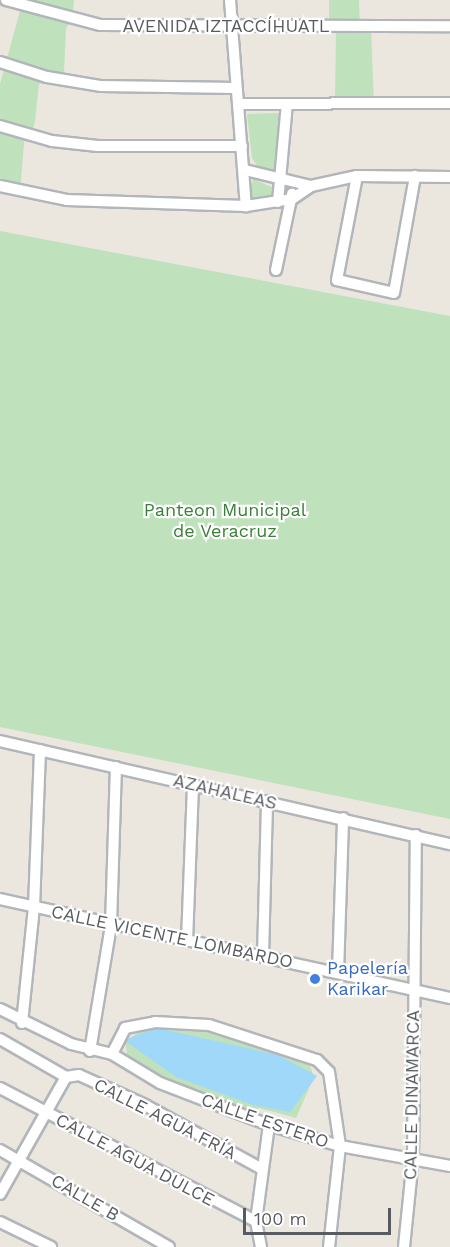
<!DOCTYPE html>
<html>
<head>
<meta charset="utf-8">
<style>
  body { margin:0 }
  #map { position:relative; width:450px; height:1247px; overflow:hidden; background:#ebe7df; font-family:"Work Sans",sans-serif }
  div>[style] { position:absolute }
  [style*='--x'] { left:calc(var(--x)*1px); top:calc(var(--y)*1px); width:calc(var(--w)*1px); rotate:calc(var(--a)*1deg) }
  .green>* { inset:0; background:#bfe1bc }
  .water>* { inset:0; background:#a0d8f9 }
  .roads { filter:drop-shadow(2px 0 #b2b6ba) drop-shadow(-2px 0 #b2b6ba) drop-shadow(0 2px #b2b6ba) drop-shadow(0 -2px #b2b6ba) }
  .minor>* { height:10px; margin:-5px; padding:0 5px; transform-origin:5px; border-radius:5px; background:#fff }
  .dots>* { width:16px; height:16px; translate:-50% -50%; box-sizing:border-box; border:3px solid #fff; border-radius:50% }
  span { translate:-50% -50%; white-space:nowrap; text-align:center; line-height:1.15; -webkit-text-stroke:4.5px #fff; paint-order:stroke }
  .street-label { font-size:18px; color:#585c60 }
  .park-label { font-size:18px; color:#397f38 }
  .shop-label { font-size:18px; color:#366cbe }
  .left { translate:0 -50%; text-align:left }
  .scale { position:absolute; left:243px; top:1208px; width:148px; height:27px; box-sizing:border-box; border:3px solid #585c60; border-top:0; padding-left:8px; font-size:18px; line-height:21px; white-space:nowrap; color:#585c60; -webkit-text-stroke:4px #fff; paint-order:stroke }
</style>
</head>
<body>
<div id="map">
  <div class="green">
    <div style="clip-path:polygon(23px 0,74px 0,72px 21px,66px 28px,64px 74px,39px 84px,35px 121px,31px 136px,26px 135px,24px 143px,20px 192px,0 186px,0 84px)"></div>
    <div style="clip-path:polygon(329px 0,359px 0,360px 28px,371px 28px,374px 105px,335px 104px,336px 27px,329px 26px)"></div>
    <div style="clip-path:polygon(280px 113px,276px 173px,260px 170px,252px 158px,247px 114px)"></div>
    <div style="clip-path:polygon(253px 179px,274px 188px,274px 201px,249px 201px)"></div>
    <div style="clip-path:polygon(0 231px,450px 316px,450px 819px,0 727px)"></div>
    <div style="clip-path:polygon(178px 1020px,308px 1060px,314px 1077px,296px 1118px,259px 1108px,247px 1116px,130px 1070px,125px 1042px,149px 1024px)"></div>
  </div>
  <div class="water">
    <div style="clip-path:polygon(157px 1028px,278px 1055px,317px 1076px,290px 1112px,253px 1105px,176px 1077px,124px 1040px)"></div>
  </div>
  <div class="roads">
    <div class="minor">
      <div style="--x:6;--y:0;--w:97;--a:14.9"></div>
      <div style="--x:100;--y:25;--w:350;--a:0.2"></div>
      <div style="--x:230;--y:0;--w:207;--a:85.6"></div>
      <div style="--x:0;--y:62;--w:49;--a:17.7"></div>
      <div style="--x:47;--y:77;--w:55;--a:9.5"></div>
      <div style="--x:101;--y:86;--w:135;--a:0.8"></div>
      <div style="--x:238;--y:104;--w:212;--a:-0.3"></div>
      <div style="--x:0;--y:126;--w:54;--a:16.1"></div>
      <div style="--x:52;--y:141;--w:46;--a:6.2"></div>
      <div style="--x:98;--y:146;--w:144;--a:0"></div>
      <div style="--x:245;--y:170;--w:68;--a:13.6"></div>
      <div style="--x:311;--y:186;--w:47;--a:-12.3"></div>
      <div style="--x:357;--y:176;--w:93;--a:0.6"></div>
      <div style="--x:357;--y:176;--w:106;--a:100.9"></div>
      <div style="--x:337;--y:280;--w:58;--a:12.8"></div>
      <div style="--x:394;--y:293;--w:119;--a:-79.8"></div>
      <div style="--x:0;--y:186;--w:68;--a:11.8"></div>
      <div style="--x:67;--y:200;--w:179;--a:1.9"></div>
      <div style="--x:246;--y:206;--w:47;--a:-8.7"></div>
      <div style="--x:292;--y:199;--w:23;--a:-34"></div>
      <div style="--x:278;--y:202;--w:98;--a:-84.8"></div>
      <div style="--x:276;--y:270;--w:78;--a:-78.1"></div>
      <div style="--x:0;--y:741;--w:462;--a:12.9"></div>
      <div style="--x:0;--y:899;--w:461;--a:12.4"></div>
      <div style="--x:187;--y:941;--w:156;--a:-87.8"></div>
      <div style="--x:263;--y:956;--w:155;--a:-88.5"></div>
      <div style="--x:338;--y:972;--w:154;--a:-88.1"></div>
      <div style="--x:0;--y:1009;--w:79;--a:26.2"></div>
      <div style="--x:71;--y:1044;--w:42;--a:13.7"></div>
      <div style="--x:112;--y:1054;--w:56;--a:31.1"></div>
      <div style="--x:160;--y:1083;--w:117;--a:21.1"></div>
      <div style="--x:269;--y:1125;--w:74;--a:16.5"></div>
      <div style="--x:340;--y:1146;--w:112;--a:10.3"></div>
      <div style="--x:22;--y:1023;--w:117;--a:-84.1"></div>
      <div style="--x:34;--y:907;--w:157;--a:-87.8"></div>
      <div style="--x:0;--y:1039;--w:76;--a:29.9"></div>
      <div style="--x:90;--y:1051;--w:128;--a:-80.5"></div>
      <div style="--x:111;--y:925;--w:158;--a:-88.2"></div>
      <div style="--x:112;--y:1054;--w:29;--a:-63"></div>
      <div style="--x:125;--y:1028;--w:31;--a:-11"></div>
      <div style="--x:155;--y:1022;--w:54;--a:3.2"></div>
      <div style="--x:209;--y:1025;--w:114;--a:18"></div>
      <div style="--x:317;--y:1060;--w:17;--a:45"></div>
      <div style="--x:329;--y:1072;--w:75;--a:81.5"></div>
      <div style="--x:340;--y:1146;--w:102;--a:96.2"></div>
      <div style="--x:66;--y:1077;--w:13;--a:-9"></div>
      <div style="--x:79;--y:1075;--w:70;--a:24.4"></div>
      <div style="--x:143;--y:1104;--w:136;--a:28.6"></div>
      <div style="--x:0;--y:1088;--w:288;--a:27.5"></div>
      <div style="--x:0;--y:1150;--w:195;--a:29.9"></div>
      <div style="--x:0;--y:1194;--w:134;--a:-60.6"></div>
      <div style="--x:0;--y:1222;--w:57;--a:26.1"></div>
      <div style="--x:261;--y:1247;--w:26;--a:-101"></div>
      <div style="--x:256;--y:1221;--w:97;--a:-82.3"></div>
      <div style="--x:404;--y:1247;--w:88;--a:-84.2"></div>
      <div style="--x:413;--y:1159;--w:324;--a:-89.5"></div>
    </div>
  </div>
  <div class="dots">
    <div style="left:315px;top:979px;background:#3f7fe0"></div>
  </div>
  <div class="street-label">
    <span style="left:226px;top:26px">AVENIDA IZTACCÍHUATL</span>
    <span style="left:225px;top:792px;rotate:13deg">AZAHALEAS</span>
    <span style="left:172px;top:937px;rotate:12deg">CALLE VICENTE LOMBARDO</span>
    <span style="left:412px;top:1095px;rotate:-89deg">CALLE DINAMARCA</span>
    <span style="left:165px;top:1119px;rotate:27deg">CALLE AGUA FRÍA</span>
    <span style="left:265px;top:1121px;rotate:19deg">CALLE ESTERO</span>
    <span style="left:135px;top:1160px;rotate:28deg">CALLE AGUA DULCE</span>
    <span style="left:85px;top:1198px;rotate:30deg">CALLE B</span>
  </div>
  <div class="park-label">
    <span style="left:225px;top:521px">Panteon Municipal<br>de Veracruz</span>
  </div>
  <div class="shop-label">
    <span class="left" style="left:327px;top:979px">Papelería<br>Karikar</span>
  </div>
  <div class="scale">100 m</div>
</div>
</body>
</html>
